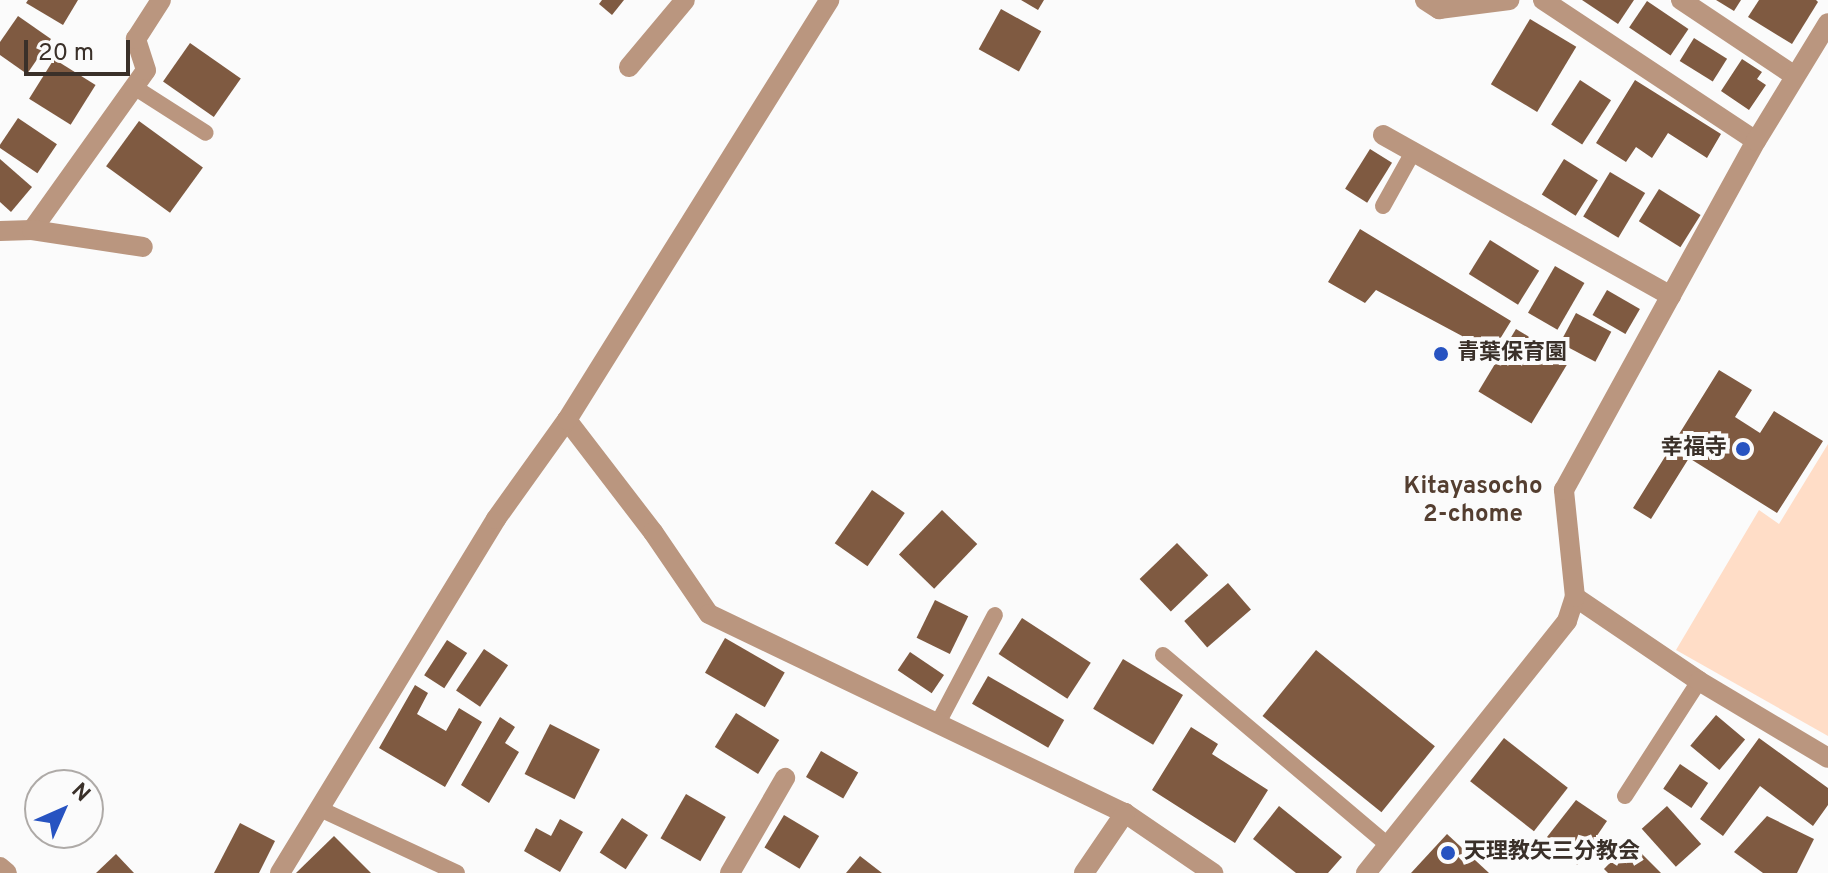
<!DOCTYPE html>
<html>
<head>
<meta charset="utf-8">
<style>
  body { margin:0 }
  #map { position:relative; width:1828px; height:873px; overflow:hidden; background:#fbfbfb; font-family:Overpass,"Noto Sans JP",sans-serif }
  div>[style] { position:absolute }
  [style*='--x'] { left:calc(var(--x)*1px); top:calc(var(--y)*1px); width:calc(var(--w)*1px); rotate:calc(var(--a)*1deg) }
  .green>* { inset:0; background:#ffddc7 }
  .building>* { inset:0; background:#7f5a41; transform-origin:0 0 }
  .service>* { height:16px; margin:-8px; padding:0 8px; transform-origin:8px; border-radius:8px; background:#ba967f }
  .minor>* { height:20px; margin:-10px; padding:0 10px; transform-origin:10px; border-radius:10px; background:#ba967f }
  .dots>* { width:22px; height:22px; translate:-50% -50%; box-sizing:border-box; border:4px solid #fbfbfb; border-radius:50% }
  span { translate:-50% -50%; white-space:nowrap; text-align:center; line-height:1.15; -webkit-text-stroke:8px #fbfbfb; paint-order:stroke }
  .poi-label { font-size:22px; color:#3a3029; font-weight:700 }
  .left { translate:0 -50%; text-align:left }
  .right { translate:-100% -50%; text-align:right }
  .neighbourhood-label { font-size:24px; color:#543e30; font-weight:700 }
  .north { position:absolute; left:24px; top:769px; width:80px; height:80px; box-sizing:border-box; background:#fbfbfb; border:2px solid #aeaaa7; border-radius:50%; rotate:45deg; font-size:22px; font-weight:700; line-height:32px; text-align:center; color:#3a3029 }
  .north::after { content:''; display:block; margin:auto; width:28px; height:36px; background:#2753c1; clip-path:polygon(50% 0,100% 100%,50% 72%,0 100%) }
  .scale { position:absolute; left:24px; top:40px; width:106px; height:36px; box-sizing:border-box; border:4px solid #3a3029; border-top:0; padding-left:10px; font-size:24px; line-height:28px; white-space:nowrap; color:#3a3029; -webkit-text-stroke:6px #fbfbfb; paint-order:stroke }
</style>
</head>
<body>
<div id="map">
  <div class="green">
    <div style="clip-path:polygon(1828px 444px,1828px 736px,1676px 650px,1759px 510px,1779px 524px)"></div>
  </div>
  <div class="building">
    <div style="clip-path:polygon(28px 0,78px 0,63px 25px,26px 3px)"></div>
    <div style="clip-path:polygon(602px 0,624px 0,612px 15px,599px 4px)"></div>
    <div style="clip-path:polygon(1021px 0,1044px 0,1038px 10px)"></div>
    <div style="clip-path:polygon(1582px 0,1634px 0,1618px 24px)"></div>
    <div style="clip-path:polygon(1716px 0,1741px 0,1734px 11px)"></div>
    <div style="clip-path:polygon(1759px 0,1816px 0,1818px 2px,1792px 44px,1748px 17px)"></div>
    <div style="left:1647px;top:1px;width:50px;height:32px;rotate:34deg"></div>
    <div style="left:1001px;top:9px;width:46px;height:46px;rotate:29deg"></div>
    <div style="clip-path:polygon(18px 16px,51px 39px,27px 74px,0 55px,0 42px)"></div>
    <div style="left:1530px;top:19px;width:54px;height:76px;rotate:31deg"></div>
    <div style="left:1694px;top:38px;width:39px;height:27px;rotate:32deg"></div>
    <div style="left:190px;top:43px;width:62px;height:47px;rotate:35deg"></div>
    <div style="left:54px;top:59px;width:49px;height:47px;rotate:32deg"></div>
    <div style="clip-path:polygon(1742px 59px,1762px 72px,1757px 79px,1766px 85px,1749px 110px,1721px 91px)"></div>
    <div style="left:1580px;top:80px;width:37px;height:53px;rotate:33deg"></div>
    <div style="clip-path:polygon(1635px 80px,1721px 134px,1707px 158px,1668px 133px,1652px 158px,1636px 147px,1626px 162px,1596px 143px)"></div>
    <div style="left:18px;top:118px;width:47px;height:35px;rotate:34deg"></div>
    <div style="left:139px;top:121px;width:79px;height:56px;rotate:36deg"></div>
    <div style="left:1370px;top:149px;width:26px;height:47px;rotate:32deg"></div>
    <div style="clip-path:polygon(0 159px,32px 187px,11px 212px,0 202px)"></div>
    <div style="left:1564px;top:159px;width:40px;height:42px;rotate:32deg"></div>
    <div style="left:1610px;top:172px;width:41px;height:52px;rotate:31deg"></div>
    <div style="left:1659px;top:189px;width:49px;height:38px;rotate:32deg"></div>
    <div style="clip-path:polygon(1360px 229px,1511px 321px,1492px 352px,1376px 290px,1365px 303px,1328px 282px)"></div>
    <div style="left:1490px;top:240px;width:58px;height:40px;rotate:32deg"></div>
    <div style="left:1555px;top:266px;width:34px;height:54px;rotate:30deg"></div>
    <div style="left:1607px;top:290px;width:38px;height:29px;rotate:30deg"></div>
    <div style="left:1576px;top:313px;width:40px;height:34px;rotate:28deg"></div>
    <div style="left:1516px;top:329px;width:62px;height:73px;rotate:31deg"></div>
    <div style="clip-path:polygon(1719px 370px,1752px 390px,1735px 417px,1760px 433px,1774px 411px,1823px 441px,1777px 513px,1689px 458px,1651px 519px,1633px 508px)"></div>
    <div style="left:872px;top:490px;width:40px;height:65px;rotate:35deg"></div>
    <div style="left:942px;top:510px;width:49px;height:62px;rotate:44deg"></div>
    <div style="left:1177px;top:543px;width:45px;height:52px;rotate:46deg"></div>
    <div style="left:1228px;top:583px;width:35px;height:58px;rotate:49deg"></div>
    <div style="left:935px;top:600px;width:37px;height:42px;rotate:26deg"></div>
    <div style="left:1022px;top:618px;width:82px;height:43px;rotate:33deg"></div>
    <div style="left:725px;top:638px;width:69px;height:40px;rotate:30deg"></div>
    <div style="left:447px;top:640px;width:24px;height:42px;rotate:33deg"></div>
    <div style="left:484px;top:649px;width:29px;height:50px;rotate:34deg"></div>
    <div style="left:1316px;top:650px;width:153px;height:85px;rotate:39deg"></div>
    <div style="left:910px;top:652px;width:41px;height:22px;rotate:34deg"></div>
    <div style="left:1123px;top:659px;width:70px;height:58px;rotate:31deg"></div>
    <div style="left:988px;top:676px;width:88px;height:32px;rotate:30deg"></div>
    <div style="clip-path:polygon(415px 685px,428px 693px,417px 714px,446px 731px,459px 708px,482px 722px,445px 787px,379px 748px)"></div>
    <div style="left:736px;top:713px;width:51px;height:40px;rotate:32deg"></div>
    <div style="left:1716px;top:715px;width:38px;height:40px;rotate:40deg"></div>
    <div style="clip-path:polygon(500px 717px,515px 727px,505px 743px,519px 752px,489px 803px,461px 785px)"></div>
    <div style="left:550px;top:724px;width:56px;height:56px;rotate:27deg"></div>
    <div style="clip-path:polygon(1191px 727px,1218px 744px,1212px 754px,1268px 790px,1235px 843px,1152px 790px)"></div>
    <div style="left:1504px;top:738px;width:81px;height:55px;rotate:38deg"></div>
    <div style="clip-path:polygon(1759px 738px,1828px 788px,1828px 805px,1813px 826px,1760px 786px,1723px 836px,1700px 819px)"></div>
    <div style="left:821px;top:751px;width:43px;height:30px;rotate:30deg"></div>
    <div style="left:1680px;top:764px;width:34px;height:30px;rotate:34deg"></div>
    <div style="left:686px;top:794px;width:46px;height:51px;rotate:30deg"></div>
    <div style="clip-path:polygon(1576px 800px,1607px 821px,1577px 865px,1547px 837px)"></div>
    <div style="clip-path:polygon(1279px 806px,1342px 857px,1328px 873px,1296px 873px,1253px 839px)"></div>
    <div style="left:1667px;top:806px;width:51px;height:34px;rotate:48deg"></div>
    <div style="left:784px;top:815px;width:41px;height:38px;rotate:31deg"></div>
    <div style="clip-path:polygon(1767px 816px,1814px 839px,1797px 873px,1763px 873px,1734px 852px)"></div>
    <div style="left:622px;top:818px;width:31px;height:41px;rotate:33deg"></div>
    <div style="clip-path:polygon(560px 819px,583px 832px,560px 872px,524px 851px,536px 828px,551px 836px)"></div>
    <div style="clip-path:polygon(240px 823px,275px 841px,259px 873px,214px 873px)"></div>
    <div style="clip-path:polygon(1447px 834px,1489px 873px,1411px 873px)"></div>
    <div style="clip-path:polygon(334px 836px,371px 873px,296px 873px)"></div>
    <div style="clip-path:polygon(1630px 842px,1661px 873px,1608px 873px,1604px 869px)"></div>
    <div style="clip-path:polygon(116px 854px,134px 873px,96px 873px)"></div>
    <div style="clip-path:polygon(860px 856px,882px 873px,846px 873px)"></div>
  </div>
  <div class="service">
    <div style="--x:134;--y:87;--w:85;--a:32.6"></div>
    <div style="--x:1383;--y:206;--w:62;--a:-60.9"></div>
    <div style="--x:1163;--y:655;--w:294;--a:40.2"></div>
    <div style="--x:938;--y:723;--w:122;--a:-62.2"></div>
    <div style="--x:1625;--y:796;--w:137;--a:-57.2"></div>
    <div style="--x:320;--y:809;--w:151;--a:25"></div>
  </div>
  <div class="minor">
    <div style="--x:1425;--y:0;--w:17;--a:33"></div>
    <div style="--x:1439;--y:9;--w:71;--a:-7.3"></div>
    <div style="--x:1543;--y:0;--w:255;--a:33.5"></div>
    <div style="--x:1681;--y:0;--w:137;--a:33.7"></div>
    <div style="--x:629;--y:67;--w:87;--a:-50.1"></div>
    <div style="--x:1383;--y:135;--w:330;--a:29.2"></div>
    <div style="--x:32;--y:230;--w:196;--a:-54.5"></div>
    <div style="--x:146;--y:70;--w:33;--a:-108"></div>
    <div style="--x:136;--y:39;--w:46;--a:-57.3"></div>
    <div style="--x:0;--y:231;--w:32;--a:-2"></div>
    <div style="--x:32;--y:230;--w:112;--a:8.7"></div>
    <div style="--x:567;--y:420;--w:141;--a:52.5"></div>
    <div style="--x:653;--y:532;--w:99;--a:55.7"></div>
    <div style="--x:709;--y:614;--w:461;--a:25.6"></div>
    <div style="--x:1125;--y:813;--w:107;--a:34.3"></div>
    <div style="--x:1575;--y:597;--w:150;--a:34.1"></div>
    <div style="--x:1699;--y:681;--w:150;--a:30.8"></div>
    <div style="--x:0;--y:867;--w:9;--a:41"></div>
    <div style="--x:280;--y:873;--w:415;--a:-58.6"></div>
    <div style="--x:496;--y:519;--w:122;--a:-54.4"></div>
    <div style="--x:567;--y:420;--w:495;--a:-58"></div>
    <div style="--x:730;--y:873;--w:110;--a:-59.9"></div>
    <div style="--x:1084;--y:873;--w:73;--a:-55.7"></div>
    <div style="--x:1366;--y:873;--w:322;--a:-51.4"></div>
    <div style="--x:1567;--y:621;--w:25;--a:-72"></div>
    <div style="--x:1575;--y:597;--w:108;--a:-95.9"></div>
    <div style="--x:1564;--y:490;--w:398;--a:-61.2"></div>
    <div style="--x:1756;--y:141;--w:138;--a:-58.6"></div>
  </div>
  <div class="dots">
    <div style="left:1441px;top:354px;background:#2753c1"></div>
    <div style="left:1743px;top:449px;background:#2753c1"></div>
    <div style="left:1448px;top:853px;background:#2753c1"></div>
  </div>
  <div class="poi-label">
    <span class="left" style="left:1457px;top:354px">青葉保育園</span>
    <span class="right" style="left:1727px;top:449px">幸福寺</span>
    <span class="left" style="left:1464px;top:853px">天理教矢三分教会</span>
  </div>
  <div class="neighbourhood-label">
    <span style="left:1473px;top:502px">Kitayasocho<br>2-chome</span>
  </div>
  <div class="north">N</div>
  <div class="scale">20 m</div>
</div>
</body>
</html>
